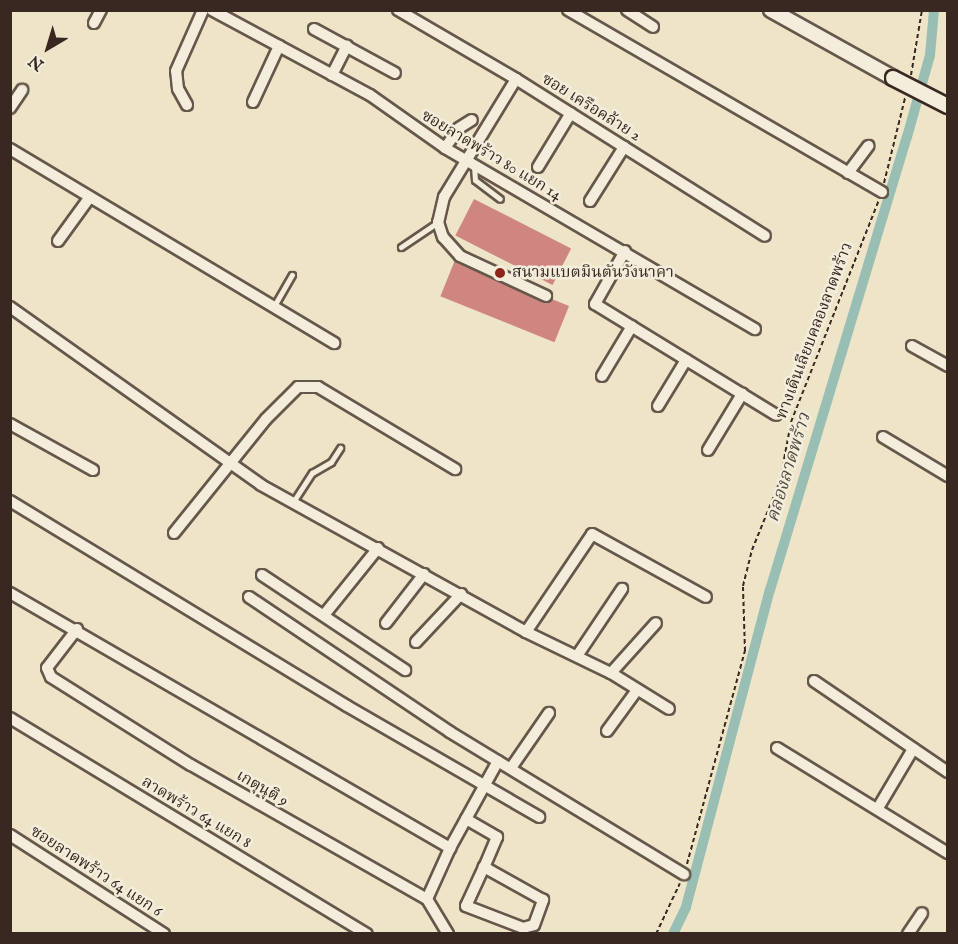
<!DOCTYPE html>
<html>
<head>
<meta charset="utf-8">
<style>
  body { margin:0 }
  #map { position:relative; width:958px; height:944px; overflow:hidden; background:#eee4c8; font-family:"IM FELL English","Noto Serif Thai",serif }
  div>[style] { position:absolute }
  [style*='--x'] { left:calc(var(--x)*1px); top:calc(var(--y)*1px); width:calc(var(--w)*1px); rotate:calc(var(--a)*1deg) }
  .canal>* { height:10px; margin:-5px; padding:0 5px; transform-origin:5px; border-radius:5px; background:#99bfb4 }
  .building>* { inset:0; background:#cf8680; transform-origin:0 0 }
  .path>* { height:2px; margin-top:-1px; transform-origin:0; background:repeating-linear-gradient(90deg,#392821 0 4.5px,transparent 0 7.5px) }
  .roads { filter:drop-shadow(2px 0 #66574b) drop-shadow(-2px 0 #66574b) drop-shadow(0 2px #66574b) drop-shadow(0 -2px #66574b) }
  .lane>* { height:5px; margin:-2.5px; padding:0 2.5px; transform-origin:2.5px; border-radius:2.5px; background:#f4eddb }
  .street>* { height:10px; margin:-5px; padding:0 5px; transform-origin:5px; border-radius:5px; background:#f4eddb }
  .secondary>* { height:14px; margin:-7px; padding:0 7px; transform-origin:7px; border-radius:7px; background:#f4eddb }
  .bridges { filter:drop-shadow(2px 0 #392821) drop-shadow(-2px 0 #392821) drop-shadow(0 2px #392821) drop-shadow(0 -2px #392821) }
  .secondary-bridge>* { height:14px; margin:-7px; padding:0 7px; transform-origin:7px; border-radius:7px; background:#f4eddb }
  .dots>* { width:16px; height:16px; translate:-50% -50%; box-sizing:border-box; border:3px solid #f4eddb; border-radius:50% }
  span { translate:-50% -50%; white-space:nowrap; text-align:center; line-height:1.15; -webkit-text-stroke:5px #f4eddb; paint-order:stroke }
  .street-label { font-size:16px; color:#392821 }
  .poi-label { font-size:16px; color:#392821 }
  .left { translate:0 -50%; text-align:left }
  .water-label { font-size:18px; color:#514e46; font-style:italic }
  .frame { position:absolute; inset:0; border:12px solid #392821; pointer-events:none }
  .north { position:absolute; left:18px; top:18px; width:60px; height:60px; -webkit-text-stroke:4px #f4eddb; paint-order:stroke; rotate:218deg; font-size:16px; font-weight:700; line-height:24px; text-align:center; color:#392821 }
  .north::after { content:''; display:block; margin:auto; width:21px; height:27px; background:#392821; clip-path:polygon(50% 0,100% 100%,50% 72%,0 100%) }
</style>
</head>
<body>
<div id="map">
  <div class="canal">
    <div style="--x:673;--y:934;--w:30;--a:-64"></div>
    <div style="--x:686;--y:907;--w:328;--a:-75.2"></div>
    <div style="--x:770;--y:590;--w:473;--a:-73.2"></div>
    <div style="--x:907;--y:137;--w:85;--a:-74.3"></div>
    <div style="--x:930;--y:55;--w:45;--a:-84.9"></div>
  </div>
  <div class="building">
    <div style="left:474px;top:199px;width:109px;height:41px;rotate:27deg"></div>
    <div style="left:455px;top:260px;width:123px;height:39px;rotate:22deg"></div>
  </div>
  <div class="path">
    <div style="--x:911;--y:75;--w:66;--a:-80.4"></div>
    <div style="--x:884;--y:183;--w:88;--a:-76.1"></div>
    <div style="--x:687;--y:864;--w:221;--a:-74.8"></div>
    <div style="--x:745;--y:651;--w:65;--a:-91.8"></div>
    <div style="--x:743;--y:586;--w:37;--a:-76"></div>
    <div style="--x:752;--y:550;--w:74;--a:-67.9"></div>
    <div style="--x:780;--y:481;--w:60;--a:-79.4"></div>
    <div style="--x:791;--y:422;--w:239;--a:-68.4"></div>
    <div style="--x:656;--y:934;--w:56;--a:-64.8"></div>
  </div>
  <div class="roads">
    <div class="lane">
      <div style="--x:474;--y:166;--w:14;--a:86"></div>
      <div style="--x:475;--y:180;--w:31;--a:37"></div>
      <div style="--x:401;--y:247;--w:45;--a:-34"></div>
      <div style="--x:274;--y:306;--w:36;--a:-60"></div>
      <div style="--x:293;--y:502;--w:35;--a:-57"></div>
      <div style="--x:312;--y:473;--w:22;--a:-30"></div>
      <div style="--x:331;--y:462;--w:17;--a:-57"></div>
    </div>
    <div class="street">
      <div style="--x:212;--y:10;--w:179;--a:28.3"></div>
      <div style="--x:370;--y:95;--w:92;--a:35.2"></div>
      <div style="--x:445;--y:148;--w:359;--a:30.3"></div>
      <div style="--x:398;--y:10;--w:137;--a:30.3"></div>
      <div style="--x:516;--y:79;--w:294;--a:32.2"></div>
      <div style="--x:568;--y:10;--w:363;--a:30.1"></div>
      <div style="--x:627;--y:10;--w:31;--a:33"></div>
      <div style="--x:94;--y:23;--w:15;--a:-62"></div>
      <div style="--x:314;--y:29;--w:92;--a:28.5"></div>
      <div style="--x:332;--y:75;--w:33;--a:-63"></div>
      <div style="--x:516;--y:79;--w:138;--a:121.4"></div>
      <div style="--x:444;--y:197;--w:26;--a:103"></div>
      <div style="--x:438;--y:222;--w:16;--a:72"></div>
      <div style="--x:443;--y:237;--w:25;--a:48"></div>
      <div style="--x:460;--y:256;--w:95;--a:24.9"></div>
      <div style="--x:253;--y:102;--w:62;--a:-65.1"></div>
      <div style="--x:187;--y:105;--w:18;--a:-119"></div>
      <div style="--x:178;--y:89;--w:18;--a:-96"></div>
      <div style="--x:176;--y:71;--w:67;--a:-66.1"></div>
      <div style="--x:10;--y:108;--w:22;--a:-56"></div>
      <div style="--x:445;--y:148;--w:24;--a:-55"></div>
      <div style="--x:459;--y:128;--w:15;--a:-32"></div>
      <div style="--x:10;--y:149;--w:378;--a:30.9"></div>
      <div style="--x:538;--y:167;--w:63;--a:-58.6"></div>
      <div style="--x:848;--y:173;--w:34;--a:-53"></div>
      <div style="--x:590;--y:201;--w:64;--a:-57.8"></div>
      <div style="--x:58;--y:241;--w:54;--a:-54"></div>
      <div style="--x:625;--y:251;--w:61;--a:119.5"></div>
      <div style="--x:595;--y:304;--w:212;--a:31.5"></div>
      <div style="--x:10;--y:307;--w:308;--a:35.3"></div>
      <div style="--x:261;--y:485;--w:303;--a:29"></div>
      <div style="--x:526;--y:632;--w:94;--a:25.8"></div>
      <div style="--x:611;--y:673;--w:68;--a:31.8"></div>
      <div style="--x:912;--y:346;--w:41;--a:29.1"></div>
      <div style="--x:602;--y:376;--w:58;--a:-59"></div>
      <div style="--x:658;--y:406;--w:54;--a:-58.7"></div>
      <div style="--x:10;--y:424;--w:95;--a:29"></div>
      <div style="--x:883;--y:437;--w:76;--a:31"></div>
      <div style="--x:708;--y:450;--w:66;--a:-58.7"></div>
      <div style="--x:10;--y:501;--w:394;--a:31.3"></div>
      <div style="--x:347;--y:706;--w:222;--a:30"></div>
      <div style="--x:174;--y:533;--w:146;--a:-51.1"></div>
      <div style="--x:266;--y:419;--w:45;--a:-45"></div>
      <div style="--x:298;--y:387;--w:20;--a:0"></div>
      <div style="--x:318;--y:387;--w:160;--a:30.9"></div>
      <div style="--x:262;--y:575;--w:172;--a:33.6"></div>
      <div style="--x:10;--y:593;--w:509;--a:30.09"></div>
      <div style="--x:249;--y:597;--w:242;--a:33.9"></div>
      <div style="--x:450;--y:732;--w:274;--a:31.3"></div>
      <div style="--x:324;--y:615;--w:86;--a:-51.1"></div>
      <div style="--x:386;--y:623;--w:62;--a:-52.2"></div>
      <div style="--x:77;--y:629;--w:49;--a:127.6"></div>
      <div style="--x:47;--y:668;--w:10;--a:66"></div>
      <div style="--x:51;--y:677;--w:165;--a:32.2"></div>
      <div style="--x:191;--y:765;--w:271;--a:29.6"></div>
      <div style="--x:427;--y:899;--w:41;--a:59"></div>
      <div style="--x:526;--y:632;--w:118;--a:-56"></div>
      <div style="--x:592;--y:534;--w:130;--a:28.9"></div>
      <div style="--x:416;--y:642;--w:66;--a:-46.8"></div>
      <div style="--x:577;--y:656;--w:81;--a:-56.1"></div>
      <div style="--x:611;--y:673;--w:67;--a:-48"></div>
      <div style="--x:814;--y:681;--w:162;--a:34.2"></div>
      <div style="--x:10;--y:718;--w:417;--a:31.2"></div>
      <div style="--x:607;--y:731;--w:51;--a:-53.8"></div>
      <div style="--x:777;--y:748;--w:201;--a:31.6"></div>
      <div style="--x:511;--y:768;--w:67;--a:-55.4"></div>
      <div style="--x:878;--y:808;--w:69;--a:-59.3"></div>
      <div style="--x:466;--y:819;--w:36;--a:30"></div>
      <div style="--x:497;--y:837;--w:33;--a:113"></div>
      <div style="--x:484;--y:867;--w:43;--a:114.8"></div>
      <div style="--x:466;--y:906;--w:61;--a:21.1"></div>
      <div style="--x:523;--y:928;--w:11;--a:-15"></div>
      <div style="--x:534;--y:925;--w:27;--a:-70"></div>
      <div style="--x:543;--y:900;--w:68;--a:-150.8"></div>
      <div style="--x:10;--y:835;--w:183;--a:32.7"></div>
      <div style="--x:427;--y:899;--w:56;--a:-65.7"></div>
      <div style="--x:450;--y:848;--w:99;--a:-61.1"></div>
      <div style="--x:908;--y:934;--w:25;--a:-56"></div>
    </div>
    <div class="secondary">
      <div style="--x:771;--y:10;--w:140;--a:29.1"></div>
    </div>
  </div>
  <div class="bridges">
    <div class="secondary-bridge">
      <div style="--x:893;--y:78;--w:62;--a:27"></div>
    </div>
  </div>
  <div class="dots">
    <div style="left:500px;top:273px;background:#8f2418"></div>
  </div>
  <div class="street-label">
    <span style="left:591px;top:108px;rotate:32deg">ซอย เครือคล้าย 2</span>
    <span style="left:491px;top:156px;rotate:31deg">ซอยลาดพร้าว 80 แยก 14</span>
    <span style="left:815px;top:331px;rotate:-69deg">ทางเดินเลียบคลองลาดพร้าว</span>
    <span style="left:262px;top:789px;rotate:30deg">เกตุนุติ 9</span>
    <span style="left:196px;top:813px;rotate:31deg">ลาดพร้าว 64 แยก 8</span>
    <span style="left:96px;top:872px;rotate:33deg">ซอยลาดพร้าว 64 แยก 6</span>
  </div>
  <div class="poi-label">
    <span class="left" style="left:512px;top:273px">สนามแบตมินตันวังนาคา</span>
  </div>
  <div class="water-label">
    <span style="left:790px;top:468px;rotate:-73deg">คลองลาดพร้าว</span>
  </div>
  <div class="frame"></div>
  <div class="north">N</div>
</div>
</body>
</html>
